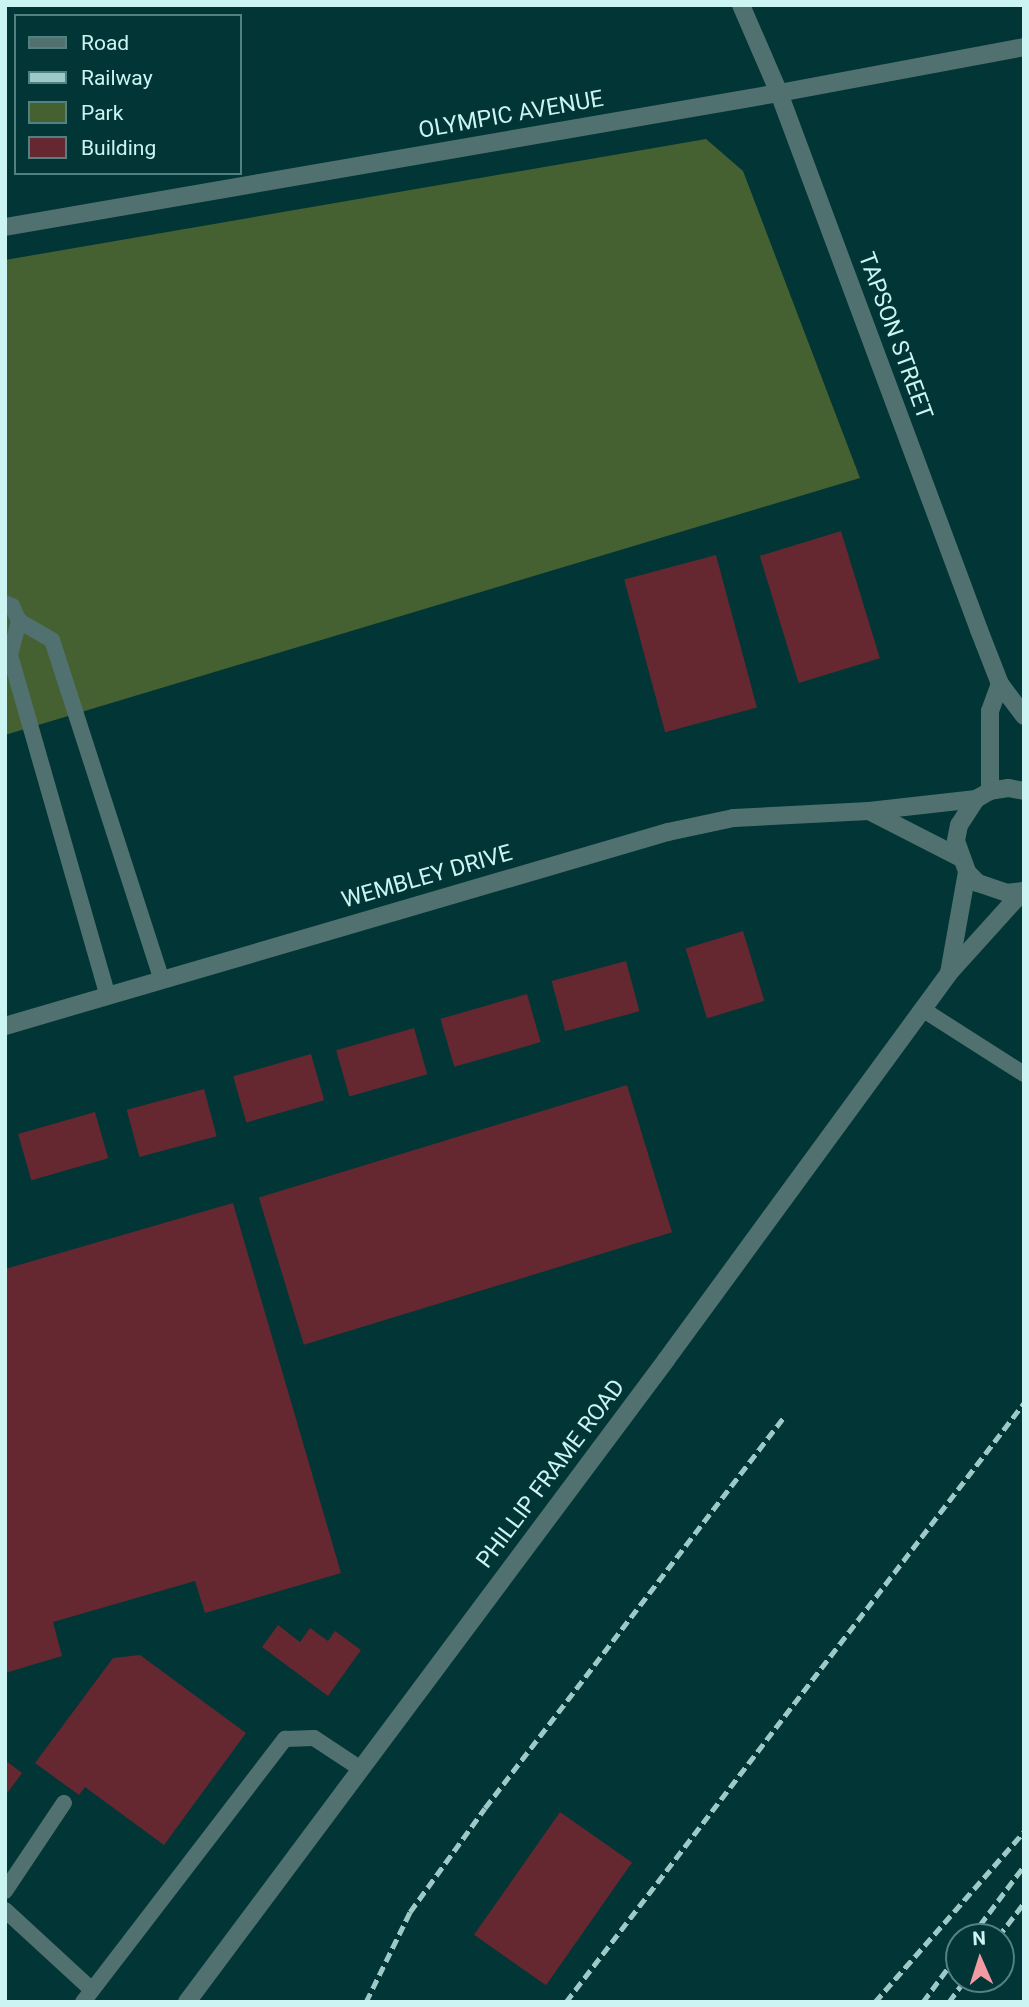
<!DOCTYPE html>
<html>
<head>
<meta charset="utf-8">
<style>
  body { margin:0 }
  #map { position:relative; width:1029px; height:2007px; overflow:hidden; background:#023535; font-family:Roboto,sans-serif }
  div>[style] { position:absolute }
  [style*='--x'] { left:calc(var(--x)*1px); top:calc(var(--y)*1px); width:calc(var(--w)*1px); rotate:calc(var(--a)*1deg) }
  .green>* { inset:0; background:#456031 }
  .building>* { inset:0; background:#652831; transform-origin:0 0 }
  .service>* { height:16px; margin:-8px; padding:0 8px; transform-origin:8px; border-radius:8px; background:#517170 }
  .minor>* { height:18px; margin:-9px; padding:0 9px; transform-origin:9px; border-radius:9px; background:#517170 }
  .tertiary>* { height:18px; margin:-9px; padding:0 9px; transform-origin:9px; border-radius:9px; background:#517170 }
  .rail>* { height:5px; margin-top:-2.5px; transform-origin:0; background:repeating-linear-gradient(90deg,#9dc9c7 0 10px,transparent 0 15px) }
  span { translate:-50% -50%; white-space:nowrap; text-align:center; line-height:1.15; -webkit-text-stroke:7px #023535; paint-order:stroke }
  .street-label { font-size:23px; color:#cbf4f2 }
  .frame { position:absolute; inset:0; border:7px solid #cbf4f2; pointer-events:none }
  .legend { position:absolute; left:14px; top:14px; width:228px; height:161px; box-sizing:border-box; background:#023535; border:2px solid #528181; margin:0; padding:9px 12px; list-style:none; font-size:21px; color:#cbf4f2 }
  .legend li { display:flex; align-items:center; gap:14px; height:35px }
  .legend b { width:35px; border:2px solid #528181 }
  .north { position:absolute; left:945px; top:1923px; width:70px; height:70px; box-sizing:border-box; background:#023535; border:2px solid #528181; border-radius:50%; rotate:357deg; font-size:19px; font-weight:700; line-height:28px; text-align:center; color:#cbf4f2 }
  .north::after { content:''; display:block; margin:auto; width:24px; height:32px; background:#f49aa3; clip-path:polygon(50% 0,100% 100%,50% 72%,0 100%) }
</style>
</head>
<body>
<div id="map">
  <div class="green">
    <div style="clip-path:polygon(706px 139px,743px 171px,860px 478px,5px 735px,5px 260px)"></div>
  </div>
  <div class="building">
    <div style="left:841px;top:531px;width:133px;height:85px;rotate:73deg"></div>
    <div style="left:716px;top:555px;width:158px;height:95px;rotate:75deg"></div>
    <div style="left:743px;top:931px;width:73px;height:60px;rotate:73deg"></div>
    <div style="left:626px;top:961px;width:52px;height:77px;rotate:75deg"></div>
    <div style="left:527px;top:994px;width:50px;height:90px;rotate:74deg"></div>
    <div style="left:414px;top:1028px;width:48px;height:81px;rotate:74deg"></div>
    <div style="left:311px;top:1054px;width:48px;height:81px;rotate:74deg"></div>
    <div style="left:627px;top:1085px;width:154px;height:385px;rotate:73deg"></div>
    <div style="left:204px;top:1089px;width:49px;height:80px;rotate:75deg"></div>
    <div style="left:95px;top:1112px;width:48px;height:80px;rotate:74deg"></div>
    <div style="clip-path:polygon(233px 1203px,341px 1573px,205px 1613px,195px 1581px,53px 1622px,62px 1656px,5px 1673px,5px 1269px)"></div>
    <div style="clip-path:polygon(278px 1625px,300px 1642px,310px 1628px,328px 1641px,335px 1631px,361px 1650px,328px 1696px,262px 1647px)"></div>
    <div style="clip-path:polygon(140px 1655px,246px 1733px,164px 1845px,85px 1787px,79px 1795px,35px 1763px,113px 1658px)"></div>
    <div style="clip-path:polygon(5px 1760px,22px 1773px,5px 1796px)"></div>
    <div style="left:560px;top:1812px;width:88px;height:150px;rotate:35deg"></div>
  </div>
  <div class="service">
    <div style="--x:5;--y:603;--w:8;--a:23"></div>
    <div style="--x:12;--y:606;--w:17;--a:65"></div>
    <div style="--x:19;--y:621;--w:38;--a:30"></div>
    <div style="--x:52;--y:640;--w:357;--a:72.1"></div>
    <div style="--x:19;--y:621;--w:35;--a:105"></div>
    <div style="--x:10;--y:655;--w:355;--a:74"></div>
    <div style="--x:922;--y:1009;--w:121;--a:32.5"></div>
    <div style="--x:5;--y:1891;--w:106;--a:-56.2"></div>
    <div style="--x:5;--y:1910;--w:118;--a:42.6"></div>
    <div style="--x:83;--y:2002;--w:332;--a:-52.5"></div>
    <div style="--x:285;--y:1739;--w:29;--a:-2"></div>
    <div style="--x:314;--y:1738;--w:56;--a:33.4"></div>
  </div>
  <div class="minor">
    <div style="--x:5;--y:227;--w:786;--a:-9.82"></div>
    <div style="--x:779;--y:93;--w:249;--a:-10.6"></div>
    <div style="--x:869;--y:811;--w:101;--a:27.1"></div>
    <div style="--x:5;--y:1026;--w:691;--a:-16.31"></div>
    <div style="--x:668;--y:832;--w:67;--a:-12"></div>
    <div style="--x:734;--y:818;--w:135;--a:-3"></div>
    <div style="--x:869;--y:811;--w:108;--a:-6.4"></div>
  </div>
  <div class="tertiary">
    <div style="--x:741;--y:5;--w:96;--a:66.6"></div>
    <div style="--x:779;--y:93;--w:573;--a:69.57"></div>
    <div style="--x:979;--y:630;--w:58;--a:68.7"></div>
    <div style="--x:1000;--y:684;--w:40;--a:53"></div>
    <div style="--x:990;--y:791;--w:80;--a:-90"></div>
    <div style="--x:990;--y:711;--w:29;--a:-70"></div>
    <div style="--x:1024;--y:791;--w:16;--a:-169"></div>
    <div style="--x:1008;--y:788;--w:18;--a:171"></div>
    <div style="--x:990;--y:791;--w:16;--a:150"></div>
    <div style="--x:976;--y:799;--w:31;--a:123"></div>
    <div style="--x:959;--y:825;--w:16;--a:101"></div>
    <div style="--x:956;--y:841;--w:33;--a:70"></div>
    <div style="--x:967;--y:872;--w:16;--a:45"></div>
    <div style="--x:978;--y:883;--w:31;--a:19"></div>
    <div style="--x:1007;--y:893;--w:17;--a:-7"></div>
    <div style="--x:949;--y:973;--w:103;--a:-79.9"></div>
    <div style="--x:187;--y:2002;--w:801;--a:-53.27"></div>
    <div style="--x:666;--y:1360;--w:479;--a:-53.8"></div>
    <div style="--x:949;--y:973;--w:110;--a:-47.9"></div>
  </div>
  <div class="rail">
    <div style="--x:971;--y:1937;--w:89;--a:-53.3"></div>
    <div style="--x:998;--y:1937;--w:43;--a:-52.6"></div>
    <div style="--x:366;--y:2002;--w:100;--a:-63.9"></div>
    <div style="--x:410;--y:1912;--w:128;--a:-54.2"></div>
    <div style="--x:485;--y:1808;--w:492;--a:-52.6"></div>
    <div style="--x:566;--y:2002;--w:754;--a:-52.6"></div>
    <div style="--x:875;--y:2002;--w:226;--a:-48.8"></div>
    <div style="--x:923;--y:2002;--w:61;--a:-53.7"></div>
    <div style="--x:949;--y:2002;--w:29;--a:-54"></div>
  </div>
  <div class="street-label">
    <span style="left:511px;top:115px;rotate:-10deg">OLYMPIC AVENUE</span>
    <span style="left:895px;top:336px;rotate:70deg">TAPSON STREET</span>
    <span style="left:427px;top:877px;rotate:-16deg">WEMBLEY DRIVE</span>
    <span style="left:551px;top:1474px;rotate:-53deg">PHILLIP FRAME ROAD</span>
  </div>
  <div class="frame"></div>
  <ul class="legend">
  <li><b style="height:9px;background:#517170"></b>Road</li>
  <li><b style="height:9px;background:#9dc9c7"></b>Railway</li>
  <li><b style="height:19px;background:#456031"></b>Park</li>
  <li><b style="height:19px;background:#652831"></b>Building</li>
  </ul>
  <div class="north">N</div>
</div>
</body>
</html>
